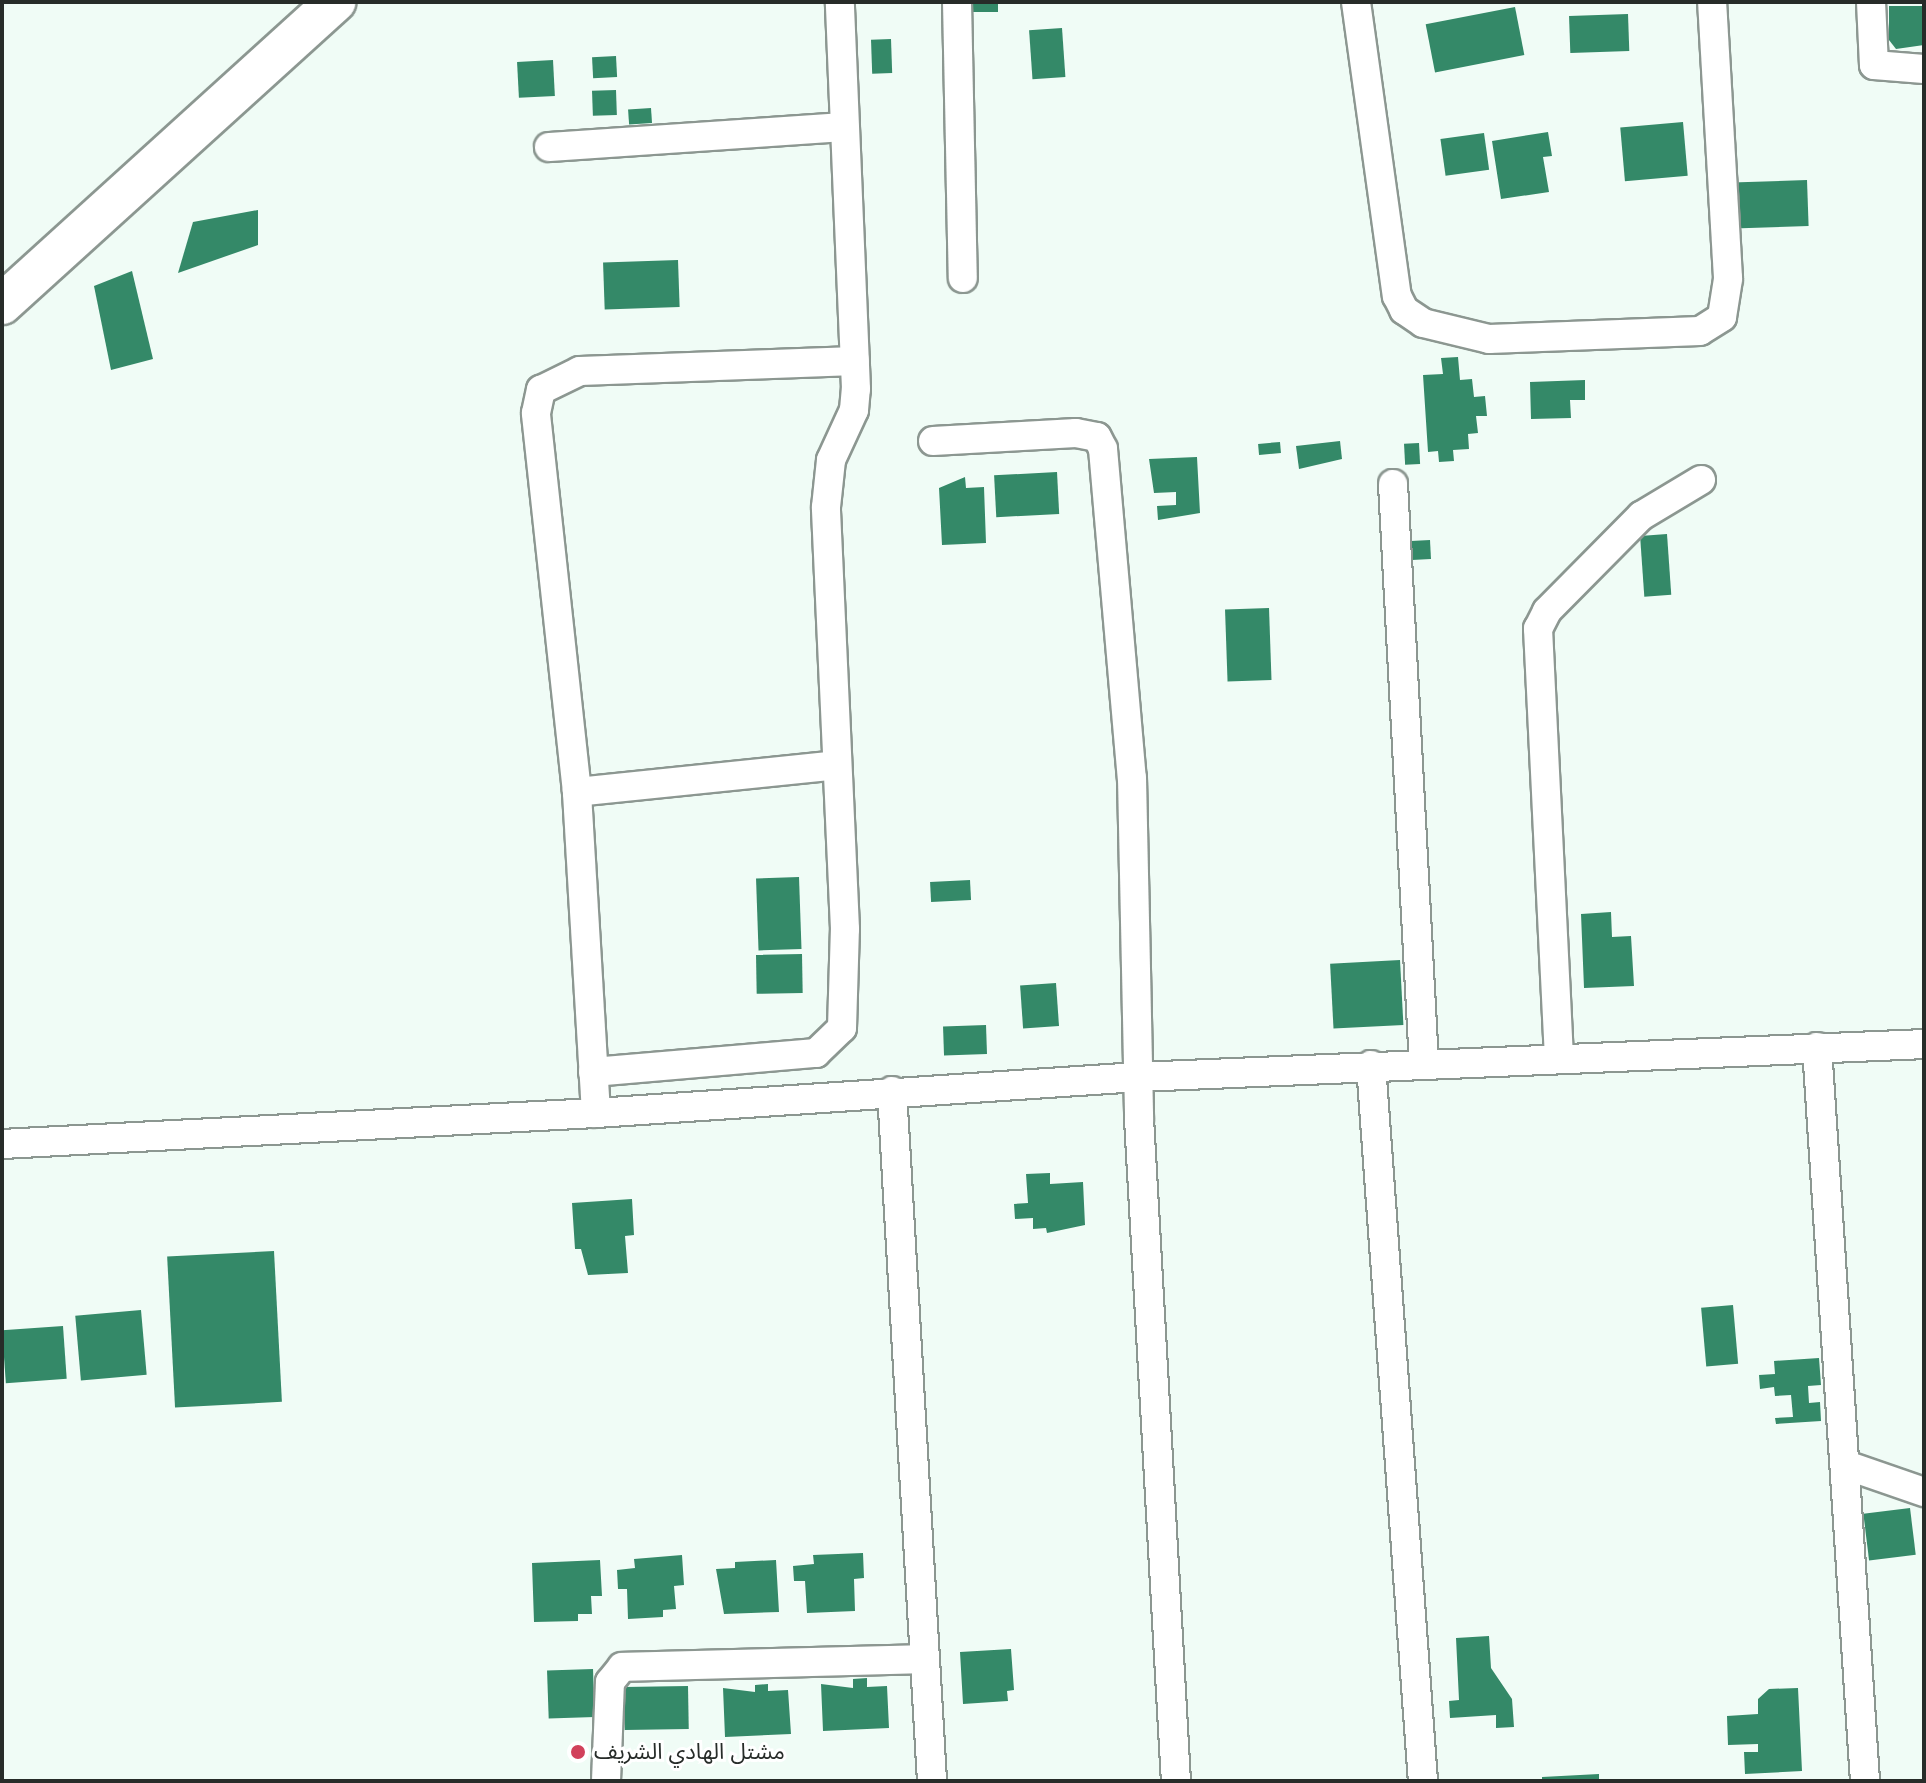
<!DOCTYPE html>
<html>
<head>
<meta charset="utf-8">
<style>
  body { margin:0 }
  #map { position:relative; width:1926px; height:1783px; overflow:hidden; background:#f0fcf6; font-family:Arial,"Noto Sans Arabic",sans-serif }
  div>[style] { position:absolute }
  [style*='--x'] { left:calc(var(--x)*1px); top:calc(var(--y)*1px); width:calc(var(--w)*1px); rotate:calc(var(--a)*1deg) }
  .building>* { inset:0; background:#348968; transform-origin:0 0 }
  .roads { filter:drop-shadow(2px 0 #8c9791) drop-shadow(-2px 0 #8c9791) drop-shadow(0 2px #8c9791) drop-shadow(0 -2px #8c9791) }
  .street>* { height:28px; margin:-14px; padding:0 14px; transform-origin:14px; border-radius:14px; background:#fff }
  .secondary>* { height:40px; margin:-20px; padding:0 20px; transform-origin:20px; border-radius:20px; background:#fff }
  .dots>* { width:22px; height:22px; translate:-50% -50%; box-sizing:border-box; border:4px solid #fff; border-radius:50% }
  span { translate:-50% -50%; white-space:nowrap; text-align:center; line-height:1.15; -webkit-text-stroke:6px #fff; paint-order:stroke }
  .poi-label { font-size:22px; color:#272c29 }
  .left { translate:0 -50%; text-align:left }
  .frame { position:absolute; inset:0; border:4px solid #272c29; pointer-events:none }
</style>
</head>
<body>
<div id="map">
  <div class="building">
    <div style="left:973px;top:2px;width:25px;height:10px"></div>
    <div style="clip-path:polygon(1889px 6px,1924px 6px,1924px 45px,1896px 49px,1889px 40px)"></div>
    <div style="left:1515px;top:7px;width:49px;height:91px;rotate:79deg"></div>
    <div style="left:1628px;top:14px;width:37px;height:59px;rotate:88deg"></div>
    <div style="left:1062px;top:28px;width:49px;height:33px;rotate:86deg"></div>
    <div style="left:891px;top:39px;width:34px;height:20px;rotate:88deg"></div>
    <div style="left:616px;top:56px;width:21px;height:24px;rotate:87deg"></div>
    <div style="left:553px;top:60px;width:36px;height:36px;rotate:87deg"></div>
    <div style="left:616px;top:90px;width:25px;height:24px;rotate:88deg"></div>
    <div style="left:651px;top:108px;width:15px;height:23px;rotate:86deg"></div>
    <div style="left:1683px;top:122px;width:54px;height:63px;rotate:85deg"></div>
    <div style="clip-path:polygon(1548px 132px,1552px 156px,1543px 157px,1549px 192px,1501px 199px,1492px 141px)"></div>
    <div style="left:1484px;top:133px;width:37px;height:44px;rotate:82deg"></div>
    <div style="left:1807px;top:180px;width:46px;height:75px;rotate:88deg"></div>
    <div style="clip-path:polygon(258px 210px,258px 245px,178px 273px,193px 222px)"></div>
    <div style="left:678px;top:260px;width:47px;height:75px;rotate:88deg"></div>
    <div style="clip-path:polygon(132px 271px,153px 359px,111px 370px,94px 286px)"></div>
    <div style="clip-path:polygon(1458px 357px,1460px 380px,1472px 379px,1474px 397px,1485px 396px,1487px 416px,1476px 416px,1478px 433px,1468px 434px,1469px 449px,1453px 450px,1454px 461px,1439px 462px,1438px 451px,1428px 452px,1423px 375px,1443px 374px,1441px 358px)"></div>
    <div style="clip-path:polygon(1585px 380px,1585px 400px,1570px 400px,1571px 418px,1531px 419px,1530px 382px)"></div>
    <div style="clip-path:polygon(1340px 441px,1342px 459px,1299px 469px,1296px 446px)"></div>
    <div style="left:1280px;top:442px;width:11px;height:22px;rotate:85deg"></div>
    <div style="left:1419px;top:443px;width:21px;height:15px;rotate:87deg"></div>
    <div style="clip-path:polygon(1197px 457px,1200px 513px,1158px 520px,1157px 506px,1176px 505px,1176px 492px,1154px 493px,1149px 459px)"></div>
    <div style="left:1057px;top:472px;width:42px;height:63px;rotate:87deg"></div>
    <div style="clip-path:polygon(965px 477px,966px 488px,984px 487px,986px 543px,942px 545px,939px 488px)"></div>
    <div style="left:1667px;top:534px;width:61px;height:27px;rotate:86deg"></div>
    <div style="left:1430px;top:540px;width:19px;height:19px;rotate:87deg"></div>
    <div style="left:1269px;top:608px;width:72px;height:44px;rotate:88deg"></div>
    <div style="left:799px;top:877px;width:72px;height:43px;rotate:88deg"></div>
    <div style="left:970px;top:880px;width:20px;height:40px;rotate:87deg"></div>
    <div style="clip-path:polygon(1611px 912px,1612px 937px,1631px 936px,1634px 986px,1584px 988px,1581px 914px)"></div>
    <div style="left:802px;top:954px;width:39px;height:46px;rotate:89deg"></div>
    <div style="left:1400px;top:960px;width:65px;height:70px;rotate:87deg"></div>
    <div style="left:1056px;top:983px;width:43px;height:36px;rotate:86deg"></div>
    <div style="left:986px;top:1025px;width:29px;height:43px;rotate:88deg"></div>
    <div style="clip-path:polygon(1050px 1173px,1050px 1184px,1083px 1182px,1085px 1225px,1047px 1233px,1046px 1228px,1033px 1229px,1033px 1218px,1015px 1219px,1014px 1204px,1028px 1203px,1026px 1174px)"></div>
    <div style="clip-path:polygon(632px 1199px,634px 1235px,625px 1236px,628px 1273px,588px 1275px,581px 1249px,575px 1249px,572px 1203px)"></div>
    <div style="left:274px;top:1251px;width:151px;height:107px;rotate:87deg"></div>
    <div style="left:1733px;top:1305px;width:59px;height:32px;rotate:85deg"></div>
    <div style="left:141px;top:1310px;width:65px;height:66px;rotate:85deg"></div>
    <div style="left:63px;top:1326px;width:53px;height:61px;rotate:86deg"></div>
    <div style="clip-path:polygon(1819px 1358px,1821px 1385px,1808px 1386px,1809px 1403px,1820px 1402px,1821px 1421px,1776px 1424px,1775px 1418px,1793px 1417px,1791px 1395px,1775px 1396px,1774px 1387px,1760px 1389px,1759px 1375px,1775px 1374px,1774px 1361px)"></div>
    <div style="left:1910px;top:1508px;width:47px;height:47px;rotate:83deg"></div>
    <div style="clip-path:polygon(863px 1553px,864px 1578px,854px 1579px,855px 1611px,807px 1613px,805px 1581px,794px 1581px,793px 1566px,814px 1564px,813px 1555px)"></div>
    <div style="clip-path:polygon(682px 1555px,684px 1585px,674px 1586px,676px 1609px,663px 1610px,663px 1617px,628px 1619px,627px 1589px,618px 1589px,617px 1570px,635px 1568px,634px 1559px)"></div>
    <div style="clip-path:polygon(600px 1560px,602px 1596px,591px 1596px,592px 1614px,578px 1614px,578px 1621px,534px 1622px,532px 1563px)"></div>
    <div style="clip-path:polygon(776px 1560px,779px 1612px,724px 1614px,716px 1569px,735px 1568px,735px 1562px)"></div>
    <div style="clip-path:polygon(1489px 1636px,1491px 1668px,1512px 1699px,1514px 1727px,1496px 1728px,1496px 1715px,1450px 1718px,1449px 1701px,1459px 1700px,1456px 1638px)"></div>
    <div style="clip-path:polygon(1011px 1649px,1014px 1690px,1007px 1691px,1008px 1701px,963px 1704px,960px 1652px)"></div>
    <div style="left:593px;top:1669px;width:48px;height:46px;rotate:88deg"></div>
    <div style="clip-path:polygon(867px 1678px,867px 1687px,887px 1686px,889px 1728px,823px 1731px,821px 1684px,853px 1688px,853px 1679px)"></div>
    <div style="clip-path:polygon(768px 1684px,768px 1691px,788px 1690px,791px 1734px,725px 1737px,723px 1688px,755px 1692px,755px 1685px)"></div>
    <div style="left:688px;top:1686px;width:43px;height:64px;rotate:89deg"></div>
    <div style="clip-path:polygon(1798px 1688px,1802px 1771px,1745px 1774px,1744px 1752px,1758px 1752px,1758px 1744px,1728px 1745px,1727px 1716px,1758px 1714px,1758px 1699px,1769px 1689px)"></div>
    <div style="clip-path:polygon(1599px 1774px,1599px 1781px,1542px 1781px,1542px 1777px)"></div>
  </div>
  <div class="roads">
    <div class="street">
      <div style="--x:957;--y:2;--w:276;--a:88.8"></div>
      <div style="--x:1356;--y:2;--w:297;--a:82.1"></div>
      <div style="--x:1397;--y:296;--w:16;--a:63"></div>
      <div style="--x:1404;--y:310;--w:23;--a:34"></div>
      <div style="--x:1423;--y:323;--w:68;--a:13.6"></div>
      <div style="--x:1489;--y:339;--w:211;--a:-2.2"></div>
      <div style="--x:1700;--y:331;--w:26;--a:-32"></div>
      <div style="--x:1722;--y:317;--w:39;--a:-81"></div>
      <div style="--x:1728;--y:278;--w:276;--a:-93.3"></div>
      <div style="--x:1871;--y:2;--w:63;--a:87.3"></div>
      <div style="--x:1874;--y:65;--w:50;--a:4.6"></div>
      <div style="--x:549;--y:147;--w:296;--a:-3.9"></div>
      <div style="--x:933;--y:441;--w:143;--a:-3.2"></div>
      <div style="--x:1076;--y:433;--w:21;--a:11"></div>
      <div style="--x:1097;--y:437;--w:13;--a:63"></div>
      <div style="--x:1103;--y:449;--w:330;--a:85"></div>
      <div style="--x:1132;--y:778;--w:340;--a:88.8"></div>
      <div style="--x:1139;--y:1118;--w:664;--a:86.81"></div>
      <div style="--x:1393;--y:484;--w:580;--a:86.94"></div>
      <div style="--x:577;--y:792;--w:261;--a:-5.9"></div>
      <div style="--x:1817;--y:1047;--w:736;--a:86.26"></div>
      <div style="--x:1559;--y:1058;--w:430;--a:-92.8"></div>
      <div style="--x:1538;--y:629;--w:20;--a:-63"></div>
      <div style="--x:1547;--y:611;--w:134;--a:-45.3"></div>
      <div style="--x:1641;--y:516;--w:70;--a:-31"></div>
      <div style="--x:1371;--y:1065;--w:718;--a:85.85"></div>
      <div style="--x:593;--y:1072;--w:224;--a:-4.9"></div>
      <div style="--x:816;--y:1053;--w:36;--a:-44"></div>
      <div style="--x:842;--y:1028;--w:99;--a:-88.3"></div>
      <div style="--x:845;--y:929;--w:422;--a:-92.6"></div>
      <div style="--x:826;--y:507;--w:47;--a:-83.9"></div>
      <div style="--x:831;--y:460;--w:55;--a:-65.3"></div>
      <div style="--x:854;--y:410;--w:21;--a:-85"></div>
      <div style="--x:856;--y:389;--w:387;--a:-92.4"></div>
      <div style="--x:892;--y:1091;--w:691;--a:86.68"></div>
      <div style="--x:596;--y:1113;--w:322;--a:-93.4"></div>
      <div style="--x:577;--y:792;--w:381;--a:-96.2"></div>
      <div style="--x:536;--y:413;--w:24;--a:-78"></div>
      <div style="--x:541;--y:390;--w:43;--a:-26"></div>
      <div style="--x:580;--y:371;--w:275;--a:-2.1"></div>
      <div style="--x:2;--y:1144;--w:595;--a:-2.99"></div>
      <div style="--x:596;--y:1113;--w:543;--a:-3.8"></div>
      <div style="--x:1138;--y:1077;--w:787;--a:-2.4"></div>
      <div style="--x:1846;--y:1465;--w:83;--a:19.1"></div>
      <div style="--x:606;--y:1781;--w:99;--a:-87.7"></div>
      <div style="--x:610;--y:1682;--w:19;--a:-51"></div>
      <div style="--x:622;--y:1667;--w:302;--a:-1.5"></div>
    </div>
    <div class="secondary">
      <div style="--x:2;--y:304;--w:450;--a:-42.2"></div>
    </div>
  </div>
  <div class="dots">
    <div style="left:578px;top:1752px;background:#d1415b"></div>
  </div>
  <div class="poi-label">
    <span class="left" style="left:594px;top:1752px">مشتل الهادي الشريف</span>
  </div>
  <div class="frame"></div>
</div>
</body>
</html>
